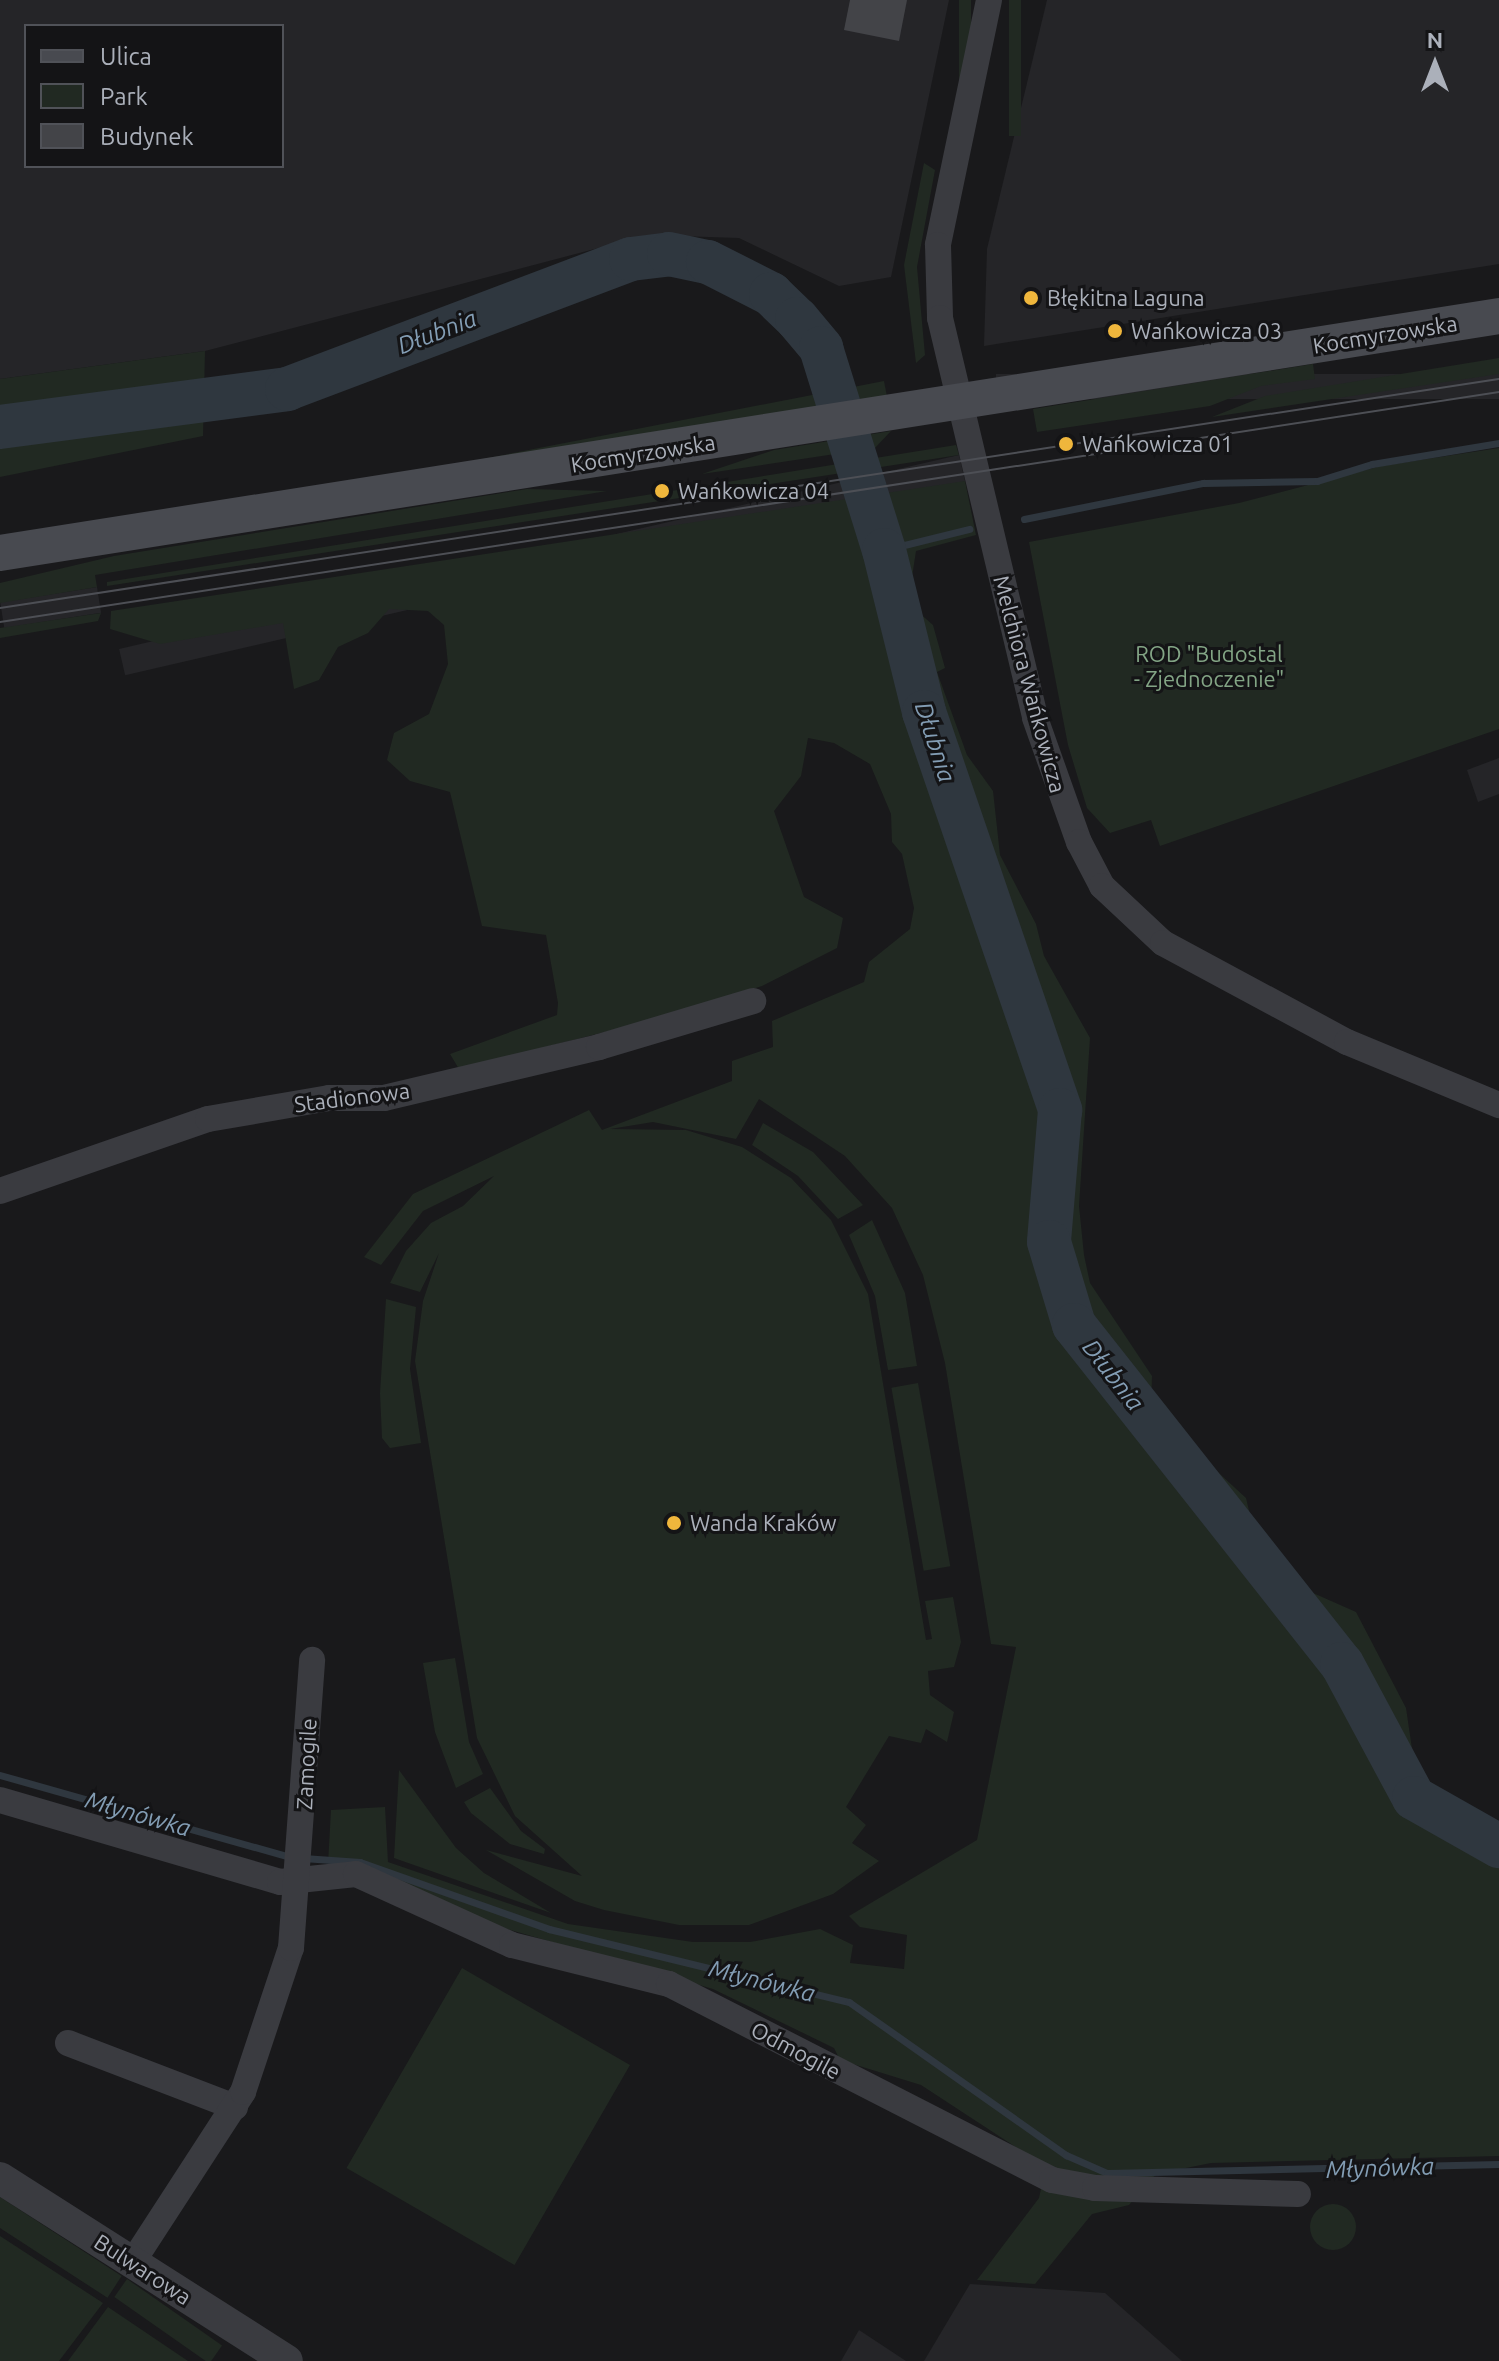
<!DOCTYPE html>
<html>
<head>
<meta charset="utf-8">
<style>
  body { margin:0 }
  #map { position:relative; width:1499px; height:2361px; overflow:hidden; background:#19191b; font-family:Ubuntu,sans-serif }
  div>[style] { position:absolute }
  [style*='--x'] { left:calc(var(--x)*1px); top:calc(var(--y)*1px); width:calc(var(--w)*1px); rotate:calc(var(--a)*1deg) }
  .built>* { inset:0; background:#252528; transform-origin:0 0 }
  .green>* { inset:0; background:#212922; transform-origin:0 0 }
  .round { border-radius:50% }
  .stream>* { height:7px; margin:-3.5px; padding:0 3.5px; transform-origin:3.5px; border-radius:3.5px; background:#2f373f }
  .river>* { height:44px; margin:-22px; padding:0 22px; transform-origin:22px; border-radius:22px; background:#2f373f }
  .building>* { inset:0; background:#434448 }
  .minor>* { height:26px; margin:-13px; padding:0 13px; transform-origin:13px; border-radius:13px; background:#3a3b40 }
  .tertiary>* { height:32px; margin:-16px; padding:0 16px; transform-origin:16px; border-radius:16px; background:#3a3b40 }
  .secondary>* { height:36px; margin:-18px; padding:0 18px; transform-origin:18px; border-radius:18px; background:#484a50 }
  .tram>* { height:2px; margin:-1px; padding:0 1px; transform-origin:1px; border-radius:1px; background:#4d4f55 }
  .dots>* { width:22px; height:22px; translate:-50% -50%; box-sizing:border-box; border:4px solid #141416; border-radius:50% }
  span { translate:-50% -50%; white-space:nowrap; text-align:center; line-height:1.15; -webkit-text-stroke:6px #141416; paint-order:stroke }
  .poi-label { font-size:22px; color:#abb0ba }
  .left { translate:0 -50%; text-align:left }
  .street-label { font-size:22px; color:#abb0ba }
  .park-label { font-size:22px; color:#83a585 }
  .water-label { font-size:24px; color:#839db4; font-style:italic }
  .legend { position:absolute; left:24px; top:24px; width:260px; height:144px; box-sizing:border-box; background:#141416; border:2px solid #505258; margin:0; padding:10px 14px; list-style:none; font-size:24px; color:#abb0ba }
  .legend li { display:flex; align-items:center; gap:16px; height:40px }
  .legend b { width:40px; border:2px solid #505258 }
  .north { position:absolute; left:1395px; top:24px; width:80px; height:80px; -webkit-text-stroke:6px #141416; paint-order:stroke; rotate:0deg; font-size:22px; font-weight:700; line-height:32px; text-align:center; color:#abb0ba }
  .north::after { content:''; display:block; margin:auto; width:28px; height:36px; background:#abb0ba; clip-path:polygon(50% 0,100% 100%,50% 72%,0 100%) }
</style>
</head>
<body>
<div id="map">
  <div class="built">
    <div style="clip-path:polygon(evenodd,0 0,949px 0,891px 277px,839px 286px,739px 238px,648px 235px,205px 351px,0 379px,0 0,26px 26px,282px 26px,282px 166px,26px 166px,26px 26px)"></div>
    <div style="clip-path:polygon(1047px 0,1499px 0,1499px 264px,984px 346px,987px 249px)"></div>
    <div style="left:1499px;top:374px;width:25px;height:503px;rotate:90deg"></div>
    <div style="left:959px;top:455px;width:27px;height:862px;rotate:77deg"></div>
    <div style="left:97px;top:587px;width:26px;height:98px;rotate:81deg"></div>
    <div style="clip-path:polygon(1499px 758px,1499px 794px,1478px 802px,1467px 770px)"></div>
    <div style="clip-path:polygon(970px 2284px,1105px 2293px,1182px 2361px,924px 2361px)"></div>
    <div style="clip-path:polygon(859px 2330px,906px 2361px,841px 2361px)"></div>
  </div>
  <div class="green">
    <div style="left:959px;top:0;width:12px;height:147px"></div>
    <div style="left:1009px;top:0;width:12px;height:136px"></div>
    <div style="clip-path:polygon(924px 163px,935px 170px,917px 267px,925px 355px,916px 363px,904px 265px)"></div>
    <div style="clip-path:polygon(205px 351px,203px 436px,0 477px,0 379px)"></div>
    <div style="clip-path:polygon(1499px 358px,1499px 374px,1212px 417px,1265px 396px)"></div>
    <div style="clip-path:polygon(1313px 364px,1315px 379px,1261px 386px,1210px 406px,1037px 432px,1033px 409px)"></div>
    <div style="left:884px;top:381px;width:16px;height:895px;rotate:79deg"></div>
    <div style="clip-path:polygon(891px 431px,875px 448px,702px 474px,774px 450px)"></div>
    <div style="clip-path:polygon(956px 445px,959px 455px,107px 586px,107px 582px)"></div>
    <div style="clip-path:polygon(1499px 448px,1499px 729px,1160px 846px,1151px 820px,1110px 833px,1087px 808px,1068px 745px,1029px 542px,1239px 503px,1381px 466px)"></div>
    <div style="clip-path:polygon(965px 481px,976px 535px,916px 551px,910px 590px,917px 611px,933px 625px,945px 668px,937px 672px,967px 755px,993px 791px,1000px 855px,1036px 924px,1044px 956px,1090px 1038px,1079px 1206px,1084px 1255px,1090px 1283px,1152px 1376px,1150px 1438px,1168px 1452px,1209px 1464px,1246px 1498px,1261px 1560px,1295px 1585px,1356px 1612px,1406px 1708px,1415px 1769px,1426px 1786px,1499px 1823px,1499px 2156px,1211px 2163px,1156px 2174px,1129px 2205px,1092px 2214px,1035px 2284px,977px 2280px,1039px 2198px,1042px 2184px,1034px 2159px,921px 2085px,840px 2060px,834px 2048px,713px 1989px,459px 1915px,328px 1864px,331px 1810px,385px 1807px,388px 1862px,568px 1924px,693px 1942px,750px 1942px,820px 1929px,853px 1945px,850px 1963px,904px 1969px,907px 1935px,860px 1927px,849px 1916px,977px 1840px,1016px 1647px,991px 1644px,945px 1363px,923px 1275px,892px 1208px,845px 1156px,759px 1099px,736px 1139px,653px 1122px,610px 1129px,686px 1130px,742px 1147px,791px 1178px,831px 1220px,868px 1294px,926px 1640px,932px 1639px,925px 1601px,953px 1597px,961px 1642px,954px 1667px,928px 1671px,930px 1695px,954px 1712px,947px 1742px,926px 1729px,921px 1743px,889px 1736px,846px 1807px,866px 1825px,852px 1843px,879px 1861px,833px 1894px,749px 1925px,679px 1925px,604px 1910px,575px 1901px,486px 1850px,582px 1876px,515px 1816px,477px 1738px,415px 1361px,423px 1301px,439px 1253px,420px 1292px,390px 1283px,406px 1251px,431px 1223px,463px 1206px,494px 1176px,423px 1211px,381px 1265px,364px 1257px,413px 1194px,589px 1110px,602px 1130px,732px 1081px,732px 1061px,773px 1047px,772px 1021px,864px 982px,869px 962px,910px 929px,914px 908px,902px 854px,892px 842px,891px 814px,870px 764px,834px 743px,808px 738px,801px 776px,774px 811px,804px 897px,843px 918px,837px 948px,762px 986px,672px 1015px,459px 1069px,450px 1054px,557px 1015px,558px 1003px,546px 935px,482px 926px,450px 792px,410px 781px,387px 760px,394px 733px,429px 714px,448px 664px,444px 625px,428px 611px,389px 609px,368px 633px,338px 647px,319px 680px,294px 689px,283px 623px,160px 644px,110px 629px,111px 611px)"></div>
    <div style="clip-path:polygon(527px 489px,607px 491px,95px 575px,97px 587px,0 603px,0 583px,114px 556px)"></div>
    <div style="clip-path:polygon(101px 613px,98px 621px,0 638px,0 628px)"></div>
    <div style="clip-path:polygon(763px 1123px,813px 1152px,863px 1205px,838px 1219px,798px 1176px,752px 1145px)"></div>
    <div style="clip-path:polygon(872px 1220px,905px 1293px,917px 1366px,888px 1370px,875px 1296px,849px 1235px)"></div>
    <div style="clip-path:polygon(386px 1299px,416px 1307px,410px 1369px,421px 1443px,390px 1448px,382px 1438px,380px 1393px)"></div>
    <div style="left:918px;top:1383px;width:186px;height:27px;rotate:80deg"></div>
    <div style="clip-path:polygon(455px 1658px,469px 1742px,483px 1774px,456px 1788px,435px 1732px,423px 1663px)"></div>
    <div style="clip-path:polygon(399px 1770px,456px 1848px,484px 1873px,551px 1913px,394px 1858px)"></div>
    <div style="clip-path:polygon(490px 1788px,521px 1831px,545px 1849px,544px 1854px,510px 1844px,471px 1813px,464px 1802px)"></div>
    <div style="left:462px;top:1968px;width:194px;height:231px;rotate:30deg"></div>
    <div style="left:0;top:2197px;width:145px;height:26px;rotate:33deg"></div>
    <div class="round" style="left:1310px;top:2204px;width:46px;height:46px"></div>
    <div style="clip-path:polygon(0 2236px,103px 2303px,59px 2361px,0 2361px)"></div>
    <div style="left:127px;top:2279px;width:116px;height:22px;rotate:35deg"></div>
    <div style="clip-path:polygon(108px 2307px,188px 2361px,68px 2361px)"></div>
  </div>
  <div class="stream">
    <div style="--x:1024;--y:519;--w:183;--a:-11.4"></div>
    <div style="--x:1203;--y:483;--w:114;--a:-1"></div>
    <div style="--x:1317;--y:481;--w:58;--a:-17.2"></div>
    <div style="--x:1372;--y:464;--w:129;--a:-9.4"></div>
    <div style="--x:884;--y:550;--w:88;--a:-13.9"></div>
    <div style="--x:0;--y:1775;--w:301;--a:15.8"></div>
    <div style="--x:303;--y:1858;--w:57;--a:4"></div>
    <div style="--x:360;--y:1862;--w:201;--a:19.5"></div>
    <div style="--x:549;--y:1929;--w:309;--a:13.7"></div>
    <div style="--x:849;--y:2002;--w:266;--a:35.2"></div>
    <div style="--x:1066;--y:2155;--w:45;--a:23.7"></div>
    <div style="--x:1107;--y:2173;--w:392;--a:-1.3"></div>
  </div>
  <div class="river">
    <div style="--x:0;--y:427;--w:290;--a:-7.5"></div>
    <div style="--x:287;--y:389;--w:368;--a:-20.7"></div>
    <div style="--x:631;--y:259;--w:38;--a:-7"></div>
    <div style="--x:669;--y:254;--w:40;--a:12"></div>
    <div style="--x:708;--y:262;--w:71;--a:26.9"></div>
    <div style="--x:771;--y:294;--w:36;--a:44"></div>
    <div style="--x:797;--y:319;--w:38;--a:50"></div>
    <div style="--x:821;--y:348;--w:212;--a:72.7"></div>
    <div style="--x:884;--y:550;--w:167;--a:76.1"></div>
    <div style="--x:924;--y:712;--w:421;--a:71.1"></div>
    <div style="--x:1060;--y:1110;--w:132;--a:94.8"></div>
    <div style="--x:1049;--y:1242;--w:87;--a:73.2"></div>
    <div style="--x:1074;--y:1325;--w:432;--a:51.7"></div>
    <div style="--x:1342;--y:1664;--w:152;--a:61.8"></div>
    <div style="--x:1414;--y:1798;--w:98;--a:29.5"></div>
  </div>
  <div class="building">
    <div style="clip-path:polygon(850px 0,907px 0,899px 41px,844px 30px)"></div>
  </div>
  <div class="minor">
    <div style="--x:989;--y:0;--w:250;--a:101.8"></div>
    <div style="--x:938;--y:245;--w:73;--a:88.4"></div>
    <div style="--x:940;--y:318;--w:411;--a:76.6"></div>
    <div style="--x:1035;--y:718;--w:132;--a:70.5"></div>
    <div style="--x:1079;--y:842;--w:50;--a:62.4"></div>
    <div style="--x:1102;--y:886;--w:83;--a:43.1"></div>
    <div style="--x:1163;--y:943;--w:209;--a:28.3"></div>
    <div style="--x:1347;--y:1042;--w:165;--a:22.5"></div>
    <div style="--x:0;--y:1191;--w:220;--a:-19.1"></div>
    <div style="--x:208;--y:1119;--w:123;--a:-9.8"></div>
    <div style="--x:329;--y:1098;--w:55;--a:0"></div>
    <div style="--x:384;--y:1098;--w:221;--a:-13.3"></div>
    <div style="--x:599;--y:1047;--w:161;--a:-16.6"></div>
    <div style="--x:0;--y:1800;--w:292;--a:16.3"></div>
    <div style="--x:280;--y:1882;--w:76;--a:-6"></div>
    <div style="--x:356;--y:1874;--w:171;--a:24.5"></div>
    <div style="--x:512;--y:1945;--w:162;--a:14"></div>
    <div style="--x:669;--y:1984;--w:430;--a:27.1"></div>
    <div style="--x:1052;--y:2180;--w:44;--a:10.5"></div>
    <div style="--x:1095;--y:2188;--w:203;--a:1.7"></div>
    <div style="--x:68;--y:2043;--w:179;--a:21"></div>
    <div style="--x:132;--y:2263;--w:204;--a:-57"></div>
    <div style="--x:243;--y:2092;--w:152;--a:-71.6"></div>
    <div style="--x:291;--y:1948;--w:289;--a:-85.8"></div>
  </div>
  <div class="tertiary">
    <div style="--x:0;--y:2178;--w:340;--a:32.5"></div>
  </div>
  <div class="secondary">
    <div style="--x:0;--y:553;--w:1518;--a:-8.98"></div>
  </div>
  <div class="tram">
    <div style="--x:0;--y:608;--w:1516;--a:-8.69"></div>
    <div style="--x:0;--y:622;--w:1517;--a:-8.72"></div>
  </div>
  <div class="dots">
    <div style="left:1031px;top:298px;background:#efb63c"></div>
    <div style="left:1115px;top:331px;background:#efb63c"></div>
    <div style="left:1066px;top:444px;background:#efb63c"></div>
    <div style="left:662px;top:491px;background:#efb63c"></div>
    <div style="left:674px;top:1523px;background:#efb63c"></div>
  </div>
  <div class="poi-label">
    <span class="left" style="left:1047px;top:298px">Błękitna Laguna</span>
    <span class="left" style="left:1131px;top:331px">Wańkowicza 03</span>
    <span class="left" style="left:1082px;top:444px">Wańkowicza 01</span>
    <span class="left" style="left:678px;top:491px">Wańkowicza 04</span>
    <span class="left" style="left:690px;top:1523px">Wanda Kraków</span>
  </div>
  <div class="street-label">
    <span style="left:1385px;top:334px;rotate:-9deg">Kocmyrzowska</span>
    <span style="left:643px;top:453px;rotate:-9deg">Kocmyrzowska</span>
    <span style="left:1030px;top:684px;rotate:75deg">Melchiora Wańkowicza</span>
    <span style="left:352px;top:1097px;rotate:-7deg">Stadionowa</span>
    <span style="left:306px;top:1764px;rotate:-87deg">Zamogile</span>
    <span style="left:796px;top:2050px;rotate:28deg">Odmogile</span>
    <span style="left:143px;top:2269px;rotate:33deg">Bulwarowa</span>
  </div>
  <div class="park-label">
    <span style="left:1209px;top:666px">ROD "Budostal<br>- Zjednoczenie"</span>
  </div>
  <div class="water-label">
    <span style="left:437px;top:332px;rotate:-21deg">Dłubnia</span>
    <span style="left:935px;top:742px;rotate:72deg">Dłubnia</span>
    <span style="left:1113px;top:1375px;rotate:52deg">Dłubnia</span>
    <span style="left:138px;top:1814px;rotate:16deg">Młynówka</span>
    <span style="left:762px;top:1981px;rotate:14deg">Młynówka</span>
    <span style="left:1380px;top:2168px;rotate:-2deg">Młynówka</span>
  </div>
  <ul class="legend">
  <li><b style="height:10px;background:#484a50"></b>Ulica</li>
  <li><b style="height:22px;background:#212922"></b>Park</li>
  <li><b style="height:22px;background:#434448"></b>Budynek</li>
  </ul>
  <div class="north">N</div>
</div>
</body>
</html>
